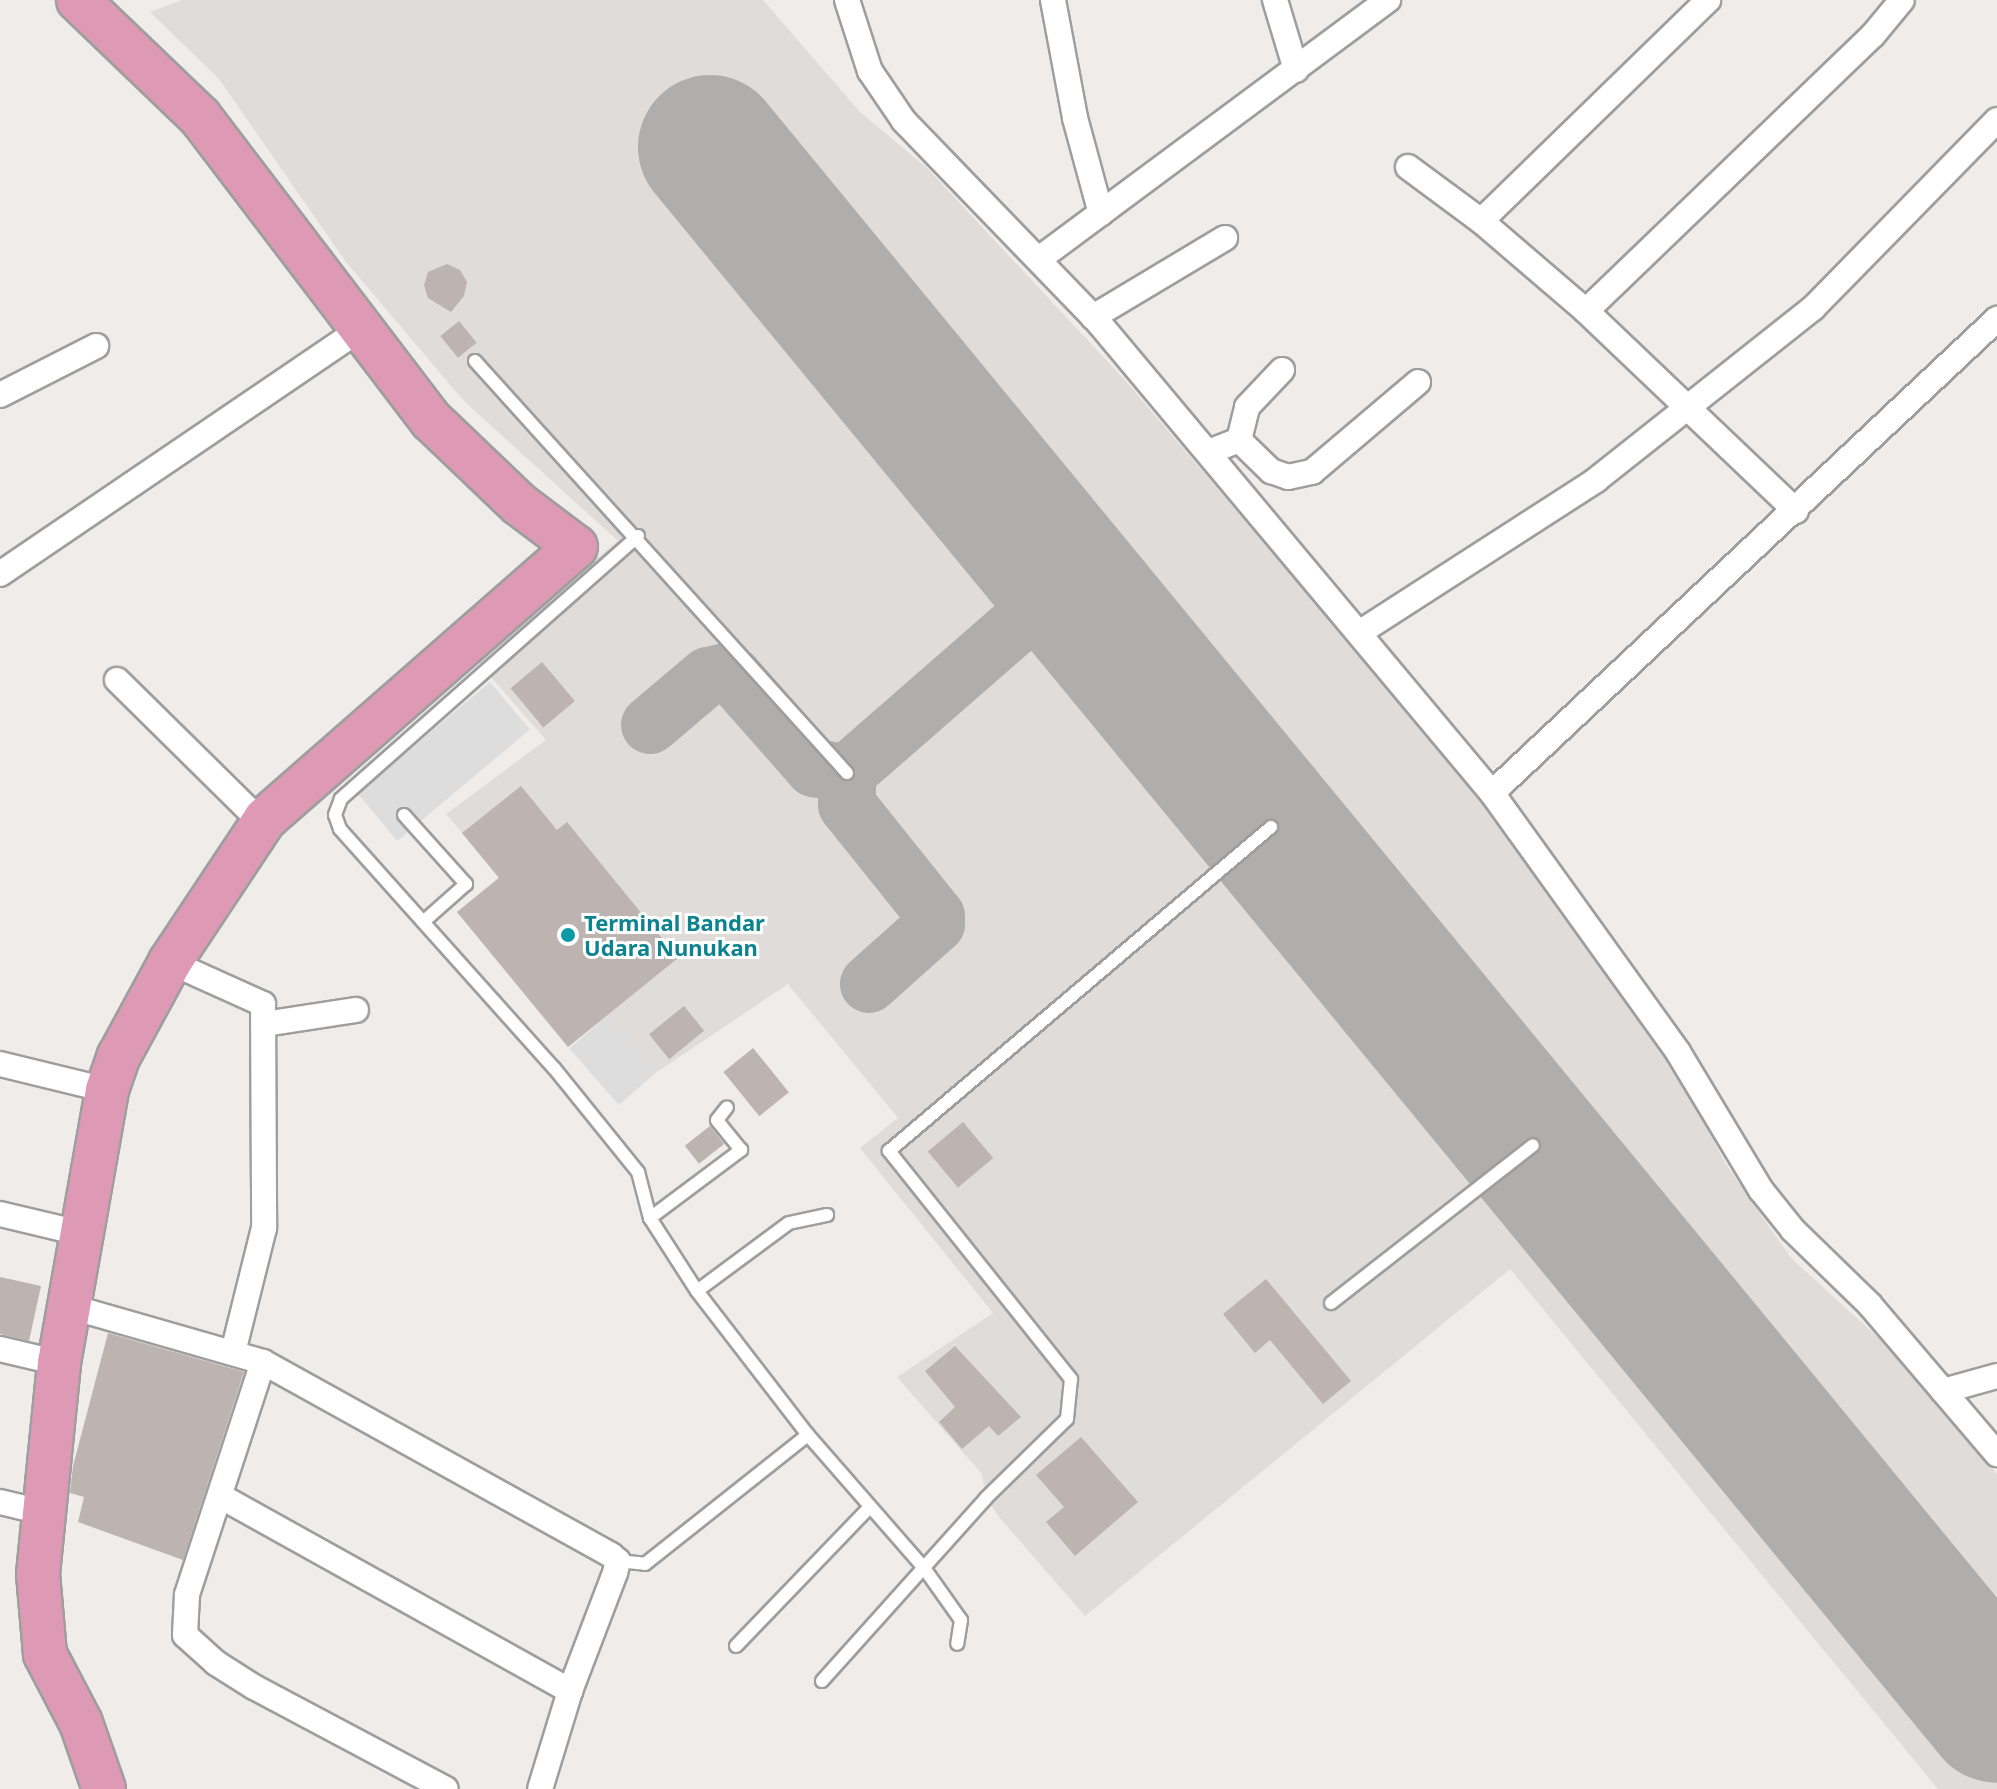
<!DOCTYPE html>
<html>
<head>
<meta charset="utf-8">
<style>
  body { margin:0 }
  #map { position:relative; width:1997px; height:1789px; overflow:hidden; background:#f0ece9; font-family:"Noto Sans",sans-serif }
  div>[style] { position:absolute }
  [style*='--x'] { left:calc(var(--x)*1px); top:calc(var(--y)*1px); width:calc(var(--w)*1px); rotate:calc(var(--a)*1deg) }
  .airport>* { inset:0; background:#dfdcda }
  .parking>* { inset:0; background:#ddd; transform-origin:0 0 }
  .taxiway>* { height:58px; margin:-29px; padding:0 29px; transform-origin:29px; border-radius:29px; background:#b0aeac }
  .runway>* { height:144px; margin:-72px; padding:0 72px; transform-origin:72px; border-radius:72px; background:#b0aeac }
  .building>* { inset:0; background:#bdb4b2; transform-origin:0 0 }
  .roads { filter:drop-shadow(2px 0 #9e9e9e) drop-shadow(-2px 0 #9e9e9e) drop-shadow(0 2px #9e9e9e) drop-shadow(0 -2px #9e9e9e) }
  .lane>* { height:12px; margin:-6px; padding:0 6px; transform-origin:6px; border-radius:6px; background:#fff }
  .street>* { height:24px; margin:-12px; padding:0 12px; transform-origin:12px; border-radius:12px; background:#fff }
  .highway>* { height:42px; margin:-21px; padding:0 21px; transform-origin:21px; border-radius:21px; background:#de9ab5 }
  .dots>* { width:22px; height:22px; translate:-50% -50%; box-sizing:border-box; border:4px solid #fff; border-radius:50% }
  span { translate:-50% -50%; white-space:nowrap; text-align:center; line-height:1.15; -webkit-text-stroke:6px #fff; paint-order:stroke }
  .culture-label { font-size:22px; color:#0d838f; font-weight:700 }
  .left { translate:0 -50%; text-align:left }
</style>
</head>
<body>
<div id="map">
  <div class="airport">
    <div style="clip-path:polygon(182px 0,763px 0,860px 112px,927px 168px,1123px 378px,1465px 778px,1664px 1044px,1725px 1163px,1791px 1258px,1906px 1363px,1997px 1474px,1997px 1789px,1938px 1789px,1510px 1269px,1085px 1616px,1000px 1518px,986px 1498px,982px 1474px,897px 1377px,993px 1313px,860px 1148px,898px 1118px,788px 984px,657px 1072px,608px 1015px,568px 1047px,457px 912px,499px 877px,446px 814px,546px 740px,476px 660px,618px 541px,463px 400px,346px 262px,219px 79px,150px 12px)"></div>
  </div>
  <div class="parking">
    <div style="left:490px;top:682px;width:62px;height:173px;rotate:50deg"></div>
    <div style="left:608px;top:1015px;width:75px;height:51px;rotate:49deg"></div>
  </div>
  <div class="taxiway">
    <div style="--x:1029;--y:614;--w:32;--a:-5"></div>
    <div style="--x:1061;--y:611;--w:37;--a:9"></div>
    <div style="--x:650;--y:725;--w:76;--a:-40.2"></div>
    <div style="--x:708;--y:676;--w:14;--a:-12"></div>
    <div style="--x:722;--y:673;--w:11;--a:15"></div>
    <div style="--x:733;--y:676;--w:123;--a:48.6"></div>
    <div style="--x:814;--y:768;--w:33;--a:9"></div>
    <div style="--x:847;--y:773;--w:242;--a:-41.1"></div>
    <div style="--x:1029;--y:614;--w:39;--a:-75"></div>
    <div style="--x:1039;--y:576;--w:31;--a:-90"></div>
    <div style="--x:847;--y:773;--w:32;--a:90"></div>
    <div style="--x:847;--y:805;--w:142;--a:51.3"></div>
    <div style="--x:936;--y:916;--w:8;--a:90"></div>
    <div style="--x:936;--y:924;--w:90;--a:138.2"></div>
  </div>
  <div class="runway">
    <div style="--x:710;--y:147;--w:2025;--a:50.55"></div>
  </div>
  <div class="building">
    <div style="clip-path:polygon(447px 264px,460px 270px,467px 282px,464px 296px,451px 312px,428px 298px,424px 285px,428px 272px)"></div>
    <div style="left:459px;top:321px;width:28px;height:24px;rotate:51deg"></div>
    <div style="left:542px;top:662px;width:51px;height:41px;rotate:50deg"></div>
    <div style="clip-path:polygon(521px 786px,557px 830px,567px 822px,678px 958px,568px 1047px,457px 912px,499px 878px,462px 833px)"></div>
    <div style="left:684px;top:1006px;width:32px;height:45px;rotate:51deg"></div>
    <div style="left:753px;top:1048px;width:57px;height:38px;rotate:51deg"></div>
    <div style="left:963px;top:1122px;width:47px;height:46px;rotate:50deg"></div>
    <div style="left:710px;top:1126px;width:23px;height:32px;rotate:52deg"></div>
    <div style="clip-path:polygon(0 1277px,41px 1286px,29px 1341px,0 1334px)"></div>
    <div style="clip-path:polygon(1266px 1279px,1351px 1381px,1323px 1404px,1270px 1340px,1255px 1353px,1223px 1314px)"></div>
    <div style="clip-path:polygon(108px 1333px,244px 1372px,183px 1560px,78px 1522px,84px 1497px,70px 1493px,73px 1466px)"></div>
    <div style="clip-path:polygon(955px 1346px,1021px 1417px,998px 1436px,989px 1426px,962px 1449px,939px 1422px,955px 1407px,925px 1371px)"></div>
    <div style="clip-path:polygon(1081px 1437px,1138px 1502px,1075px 1556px,1046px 1522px,1064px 1507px,1036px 1475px)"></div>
  </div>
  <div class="roads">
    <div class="lane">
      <div style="--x:475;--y:361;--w:555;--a:47.92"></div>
      <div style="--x:638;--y:536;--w:397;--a:138.5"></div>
      <div style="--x:341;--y:799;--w:17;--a:111"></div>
      <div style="--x:335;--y:815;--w:15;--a:70"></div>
      <div style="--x:340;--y:829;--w:321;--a:48.2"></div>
      <div style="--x:554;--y:1068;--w:134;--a:51.1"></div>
      <div style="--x:638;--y:1172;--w:48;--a:75.4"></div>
      <div style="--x:650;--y:1218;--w:87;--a:57.2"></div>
      <div style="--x:697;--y:1291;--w:182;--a:52.4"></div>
      <div style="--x:808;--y:1435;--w:176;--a:48.9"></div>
      <div style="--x:924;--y:1568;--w:64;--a:54.6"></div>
      <div style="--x:961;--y:1620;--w:24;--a:99"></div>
      <div style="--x:404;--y:815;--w:93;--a:48.1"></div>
      <div style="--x:466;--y:884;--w:57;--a:138.5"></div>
      <div style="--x:650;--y:1218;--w:114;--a:-36.8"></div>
      <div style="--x:741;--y:1150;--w:38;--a:-129"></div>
      <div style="--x:717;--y:1120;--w:16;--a:-52"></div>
      <div style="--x:697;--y:1291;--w:114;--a:-36.5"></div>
      <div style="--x:789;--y:1223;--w:39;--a:-12"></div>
      <div style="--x:1331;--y:1303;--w:256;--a:-38"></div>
      <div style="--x:618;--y:1561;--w:27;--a:6"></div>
      <div style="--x:645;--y:1564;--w:208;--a:-38.4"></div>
      <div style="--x:736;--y:1646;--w:190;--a:-46.1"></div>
      <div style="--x:822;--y:1681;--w:246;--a:-48.1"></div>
      <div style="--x:986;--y:1498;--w:113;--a:-44.3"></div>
      <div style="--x:1067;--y:1419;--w:40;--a:-84.3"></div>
      <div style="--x:1071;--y:1379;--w:292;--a:-128.6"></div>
      <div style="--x:889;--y:1151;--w:501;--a:-40.3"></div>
    </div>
    <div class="street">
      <div style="--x:847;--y:0;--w:75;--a:72.1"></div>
      <div style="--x:870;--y:71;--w:60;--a:55.8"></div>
      <div style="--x:904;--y:121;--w:281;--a:46"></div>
      <div style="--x:1099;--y:323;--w:613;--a:50.1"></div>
      <div style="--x:1492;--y:793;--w:319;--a:54.3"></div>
      <div style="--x:1678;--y:1052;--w:161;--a:59"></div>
      <div style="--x:1761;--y:1190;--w:51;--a:51.3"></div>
      <div style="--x:1793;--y:1230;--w:107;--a:44.2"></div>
      <div style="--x:1870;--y:1305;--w:196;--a:49.6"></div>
      <div style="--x:1053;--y:0;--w:120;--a:79.4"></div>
      <div style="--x:1075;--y:118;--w:99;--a:74.8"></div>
      <div style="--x:1275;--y:0;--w:73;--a:73.3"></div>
      <div style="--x:1408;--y:167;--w:91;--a:36.5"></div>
      <div style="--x:1039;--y:259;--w:435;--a:-36.6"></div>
      <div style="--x:1586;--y:311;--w:138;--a:-139.4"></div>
      <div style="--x:1481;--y:221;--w:317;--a:-44.2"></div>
      <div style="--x:1093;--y:317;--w:154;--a:-30.9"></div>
      <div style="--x:0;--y:395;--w:108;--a:-27"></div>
      <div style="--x:1239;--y:440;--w:34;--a:-76"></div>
      <div style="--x:1247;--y:407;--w:51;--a:-46.6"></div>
      <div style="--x:1209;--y:452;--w:32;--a:-22"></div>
      <div style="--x:1239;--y:440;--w:45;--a:44.1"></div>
      <div style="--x:1271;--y:471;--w:18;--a:19"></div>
      <div style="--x:1288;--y:477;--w:25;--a:-12"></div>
      <div style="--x:1312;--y:472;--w:139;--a:-40.3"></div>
      <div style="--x:1796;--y:511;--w:290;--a:-136.4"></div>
      <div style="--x:1586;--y:311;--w:398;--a:-43.9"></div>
      <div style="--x:1873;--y:35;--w:45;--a:-50.4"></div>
      <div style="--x:0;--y:574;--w:435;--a:-34.2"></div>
      <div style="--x:1359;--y:633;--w:282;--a:-32.8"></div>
      <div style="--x:1596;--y:480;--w:277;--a:-38.4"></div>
      <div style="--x:1813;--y:308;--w:263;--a:-45.6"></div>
      <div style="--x:117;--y:680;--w:204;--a:44.6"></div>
      <div style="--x:1492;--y:793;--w:693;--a:-43.19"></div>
      <div style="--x:170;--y:962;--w:102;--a:24.3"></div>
      <div style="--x:263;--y:1004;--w:224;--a:89.7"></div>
      <div style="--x:264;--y:1228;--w:128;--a:104"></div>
      <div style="--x:264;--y:1024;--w:93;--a:-8.7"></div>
      <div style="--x:0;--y:1064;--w:110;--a:13.7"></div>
      <div style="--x:0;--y:1214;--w:82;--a:13.4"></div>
      <div style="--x:68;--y:1306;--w:203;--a:16"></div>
      <div style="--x:263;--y:1362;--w:398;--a:29"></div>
      <div style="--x:611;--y:1555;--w:9;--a:41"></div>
      <div style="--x:618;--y:1561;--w:12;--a:104"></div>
      <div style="--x:615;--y:1573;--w:126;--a:110.9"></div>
      <div style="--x:0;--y:1349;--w:61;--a:13.3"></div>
      <div style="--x:263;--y:1362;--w:245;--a:108.1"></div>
      <div style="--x:187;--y:1595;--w:40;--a:92.9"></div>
      <div style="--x:185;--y:1635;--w:42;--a:42.1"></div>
      <div style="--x:216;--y:1663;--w:45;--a:32.3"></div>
      <div style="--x:254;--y:1687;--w:217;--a:28"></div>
      <div style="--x:1943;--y:1391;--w:56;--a:-15.5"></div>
      <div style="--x:220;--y:1496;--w:401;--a:29.1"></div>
      <div style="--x:570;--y:1691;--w:102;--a:107"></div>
      <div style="--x:0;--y:1502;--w:43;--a:13.4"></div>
    </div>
    <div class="highway">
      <div style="--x:78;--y:0;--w:169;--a:43.8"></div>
      <div style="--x:200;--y:117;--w:381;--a:52.7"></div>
      <div style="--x:431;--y:420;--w:122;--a:43.7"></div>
      <div style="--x:519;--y:504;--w:71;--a:37"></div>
      <div style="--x:104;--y:1789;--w:70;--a:-109.2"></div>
      <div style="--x:81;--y:1723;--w:78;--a:-117.6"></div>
      <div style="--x:45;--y:1654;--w:80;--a:-95"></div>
      <div style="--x:38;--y:1574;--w:212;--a:-84.3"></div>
      <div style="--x:59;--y:1363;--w:277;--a:-80"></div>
      <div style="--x:107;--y:1090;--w:36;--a:-71"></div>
      <div style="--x:119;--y:1056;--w:107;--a:-61.5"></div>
      <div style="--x:170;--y:962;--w:172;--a:-56.4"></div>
      <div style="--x:265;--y:819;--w:413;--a:-41.2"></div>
    </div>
  </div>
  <div class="dots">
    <div style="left:568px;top:935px;background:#0f9aa8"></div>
  </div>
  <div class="culture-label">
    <span class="left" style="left:584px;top:935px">Terminal Bandar<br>Udara Nunukan</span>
  </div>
</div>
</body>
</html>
